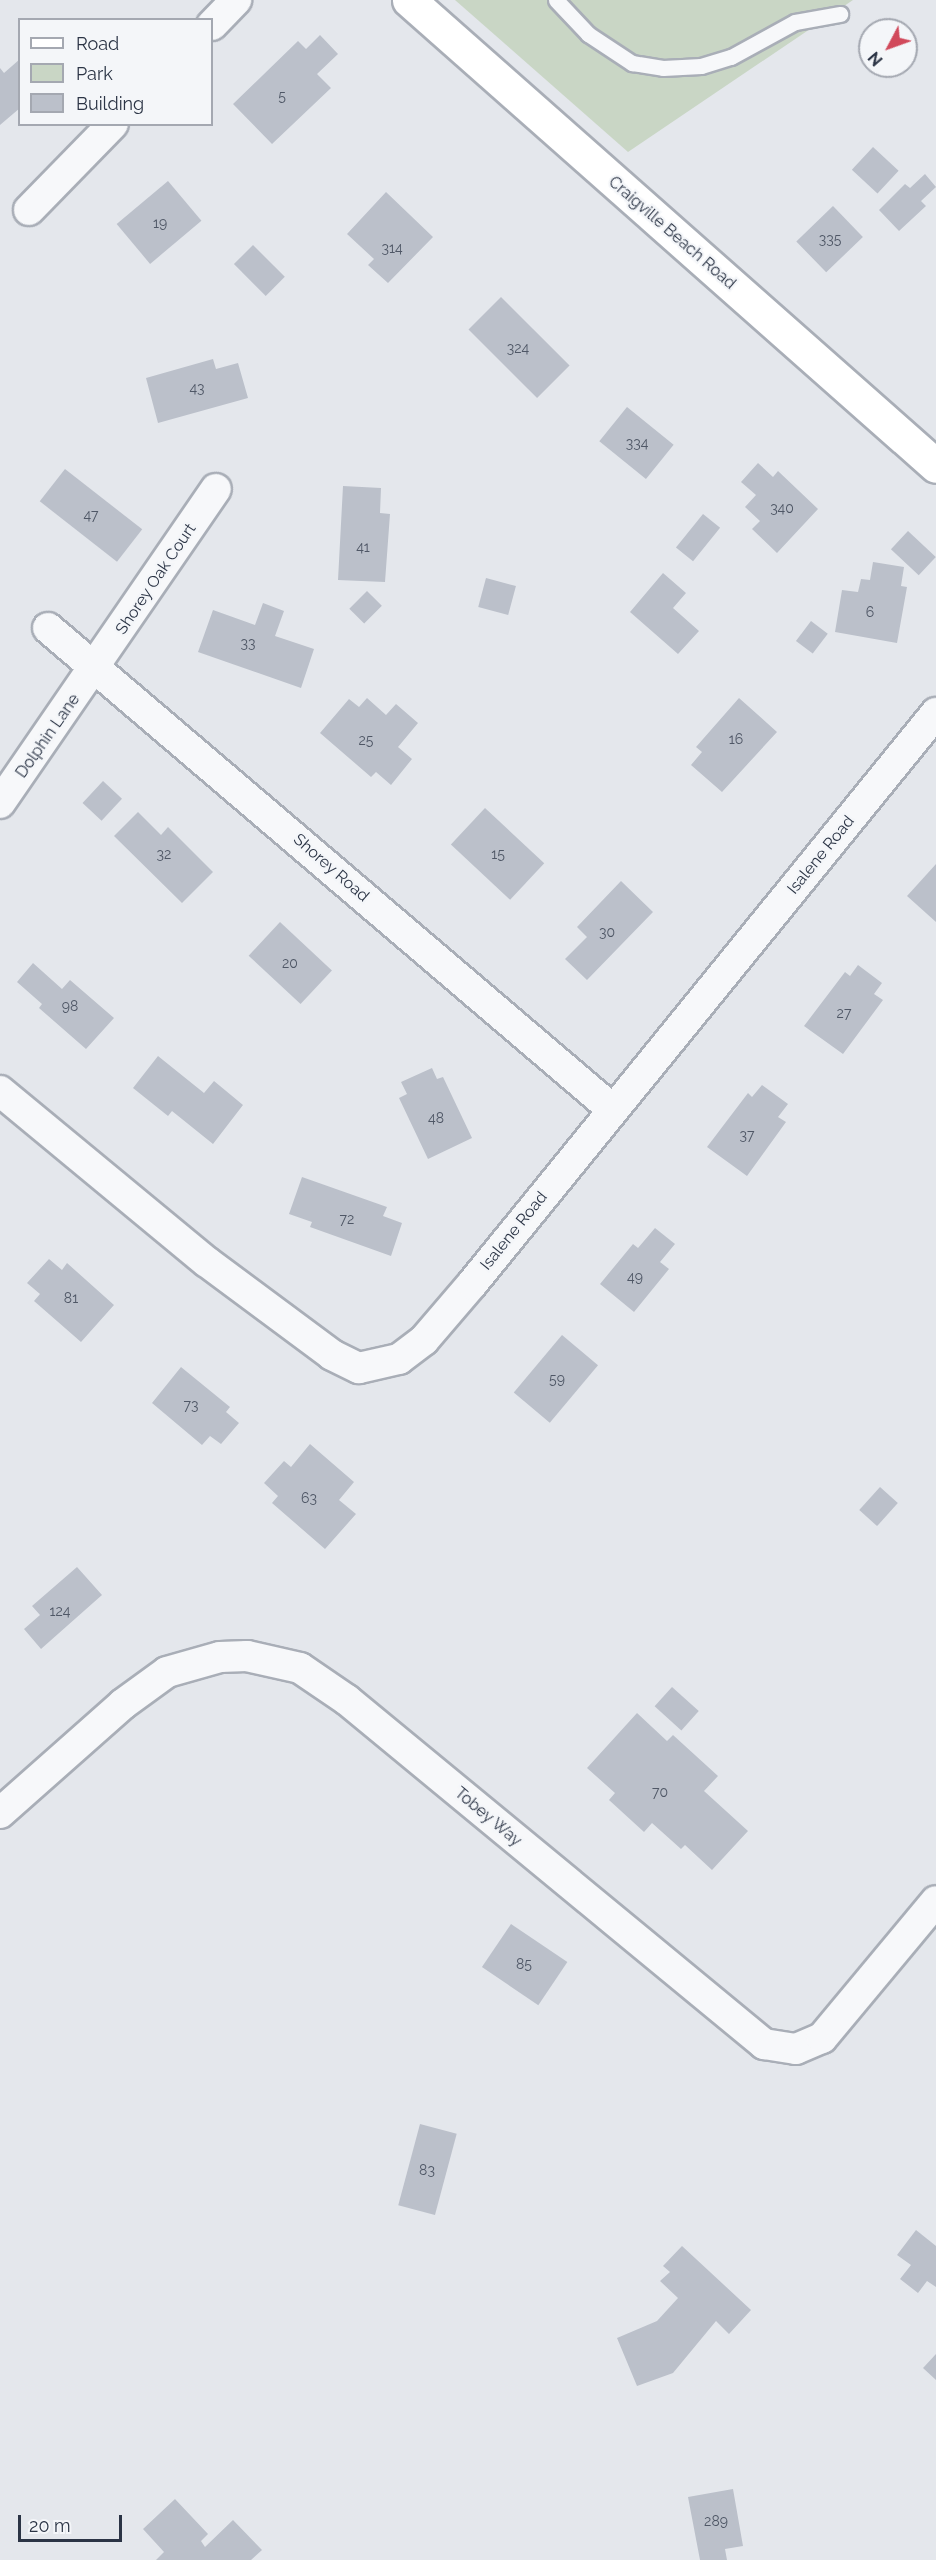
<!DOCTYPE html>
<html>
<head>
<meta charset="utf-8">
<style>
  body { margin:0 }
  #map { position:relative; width:936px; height:2560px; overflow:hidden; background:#e4e7ec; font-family:Raleway,sans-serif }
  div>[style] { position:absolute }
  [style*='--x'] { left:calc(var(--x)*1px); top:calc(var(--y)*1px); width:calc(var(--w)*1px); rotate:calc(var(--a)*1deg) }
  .green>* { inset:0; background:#c9d6c5 }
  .building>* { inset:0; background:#bbc0ca; transform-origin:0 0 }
  .roads { filter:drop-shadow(2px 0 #a9aeb7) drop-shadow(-2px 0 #a9aeb7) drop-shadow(0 2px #a9aeb7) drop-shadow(0 -2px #a9aeb7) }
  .lane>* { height:15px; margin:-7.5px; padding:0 7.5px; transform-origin:7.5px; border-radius:7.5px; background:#f7f8fa }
  .street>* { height:30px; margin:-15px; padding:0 15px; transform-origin:15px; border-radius:15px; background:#f7f8fa }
  .secondary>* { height:33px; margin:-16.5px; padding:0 16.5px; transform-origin:16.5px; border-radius:16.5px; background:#fff }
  span { translate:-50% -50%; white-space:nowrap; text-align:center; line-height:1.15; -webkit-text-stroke:4.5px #f4f6f9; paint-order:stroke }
  .number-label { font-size:14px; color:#4f5766 }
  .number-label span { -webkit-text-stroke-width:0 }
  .street-label { font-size:16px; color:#2b3445 }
  .legend { position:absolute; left:18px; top:18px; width:195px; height:108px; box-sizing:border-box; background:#f4f6f9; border:2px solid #a4a8b1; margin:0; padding:8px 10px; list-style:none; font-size:18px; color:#2b3445 }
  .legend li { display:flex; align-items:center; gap:12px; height:30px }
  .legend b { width:30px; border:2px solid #a4a8b1 }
  .north { position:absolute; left:858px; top:18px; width:60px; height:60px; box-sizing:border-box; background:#f4f6f9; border:2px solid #a4a8b1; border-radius:50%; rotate:229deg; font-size:16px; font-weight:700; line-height:24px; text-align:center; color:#2b3445 }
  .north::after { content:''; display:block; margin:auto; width:21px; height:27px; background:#d1495b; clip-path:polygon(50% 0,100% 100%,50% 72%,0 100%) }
  .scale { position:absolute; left:18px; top:2515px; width:104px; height:27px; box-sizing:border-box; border:3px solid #2b3445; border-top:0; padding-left:8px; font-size:18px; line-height:21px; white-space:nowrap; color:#2b3445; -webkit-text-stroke:4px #f4f6f9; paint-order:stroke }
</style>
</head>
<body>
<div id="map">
  <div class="green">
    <div style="clip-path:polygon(455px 0,853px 0,628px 152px)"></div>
  </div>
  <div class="building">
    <div style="clip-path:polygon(320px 35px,338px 54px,317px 74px,331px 88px,272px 144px,233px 104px,298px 41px,306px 49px)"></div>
    <div style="clip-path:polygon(20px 59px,20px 108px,0 125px,0 68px,4px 73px)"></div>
    <div style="left:873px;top:147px;width:35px;height:31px;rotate:43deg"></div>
    <div style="clip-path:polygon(925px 174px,936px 187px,921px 201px,926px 206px,899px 231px,879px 210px,905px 184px,910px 188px)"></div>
    <div style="left:168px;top:181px;width:52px;height:67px;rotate:50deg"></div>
    <div style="clip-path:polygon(386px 192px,433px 237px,388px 283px,368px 265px,374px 259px,347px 234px)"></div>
    <div style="left:833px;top:206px;width:43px;height:51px;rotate:46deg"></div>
    <div style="left:253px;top:245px;width:45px;height:27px;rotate:45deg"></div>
    <div style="left:501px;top:297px;width:97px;height:46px;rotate:45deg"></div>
    <div style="clip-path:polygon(213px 359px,216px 369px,238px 363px,248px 398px,158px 423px,146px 378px)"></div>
    <div style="left:627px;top:407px;width:60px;height:44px;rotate:39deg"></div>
    <div style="clip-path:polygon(758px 463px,773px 477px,778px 471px,818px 509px,777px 553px,752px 529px,760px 521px,745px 507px,756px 495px,741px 482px)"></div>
    <div style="left:65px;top:469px;width:98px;height:41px;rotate:38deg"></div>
    <div style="clip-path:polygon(343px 486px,381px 488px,380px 513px,390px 514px,385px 582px,338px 580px)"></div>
    <div style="left:703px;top:514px;width:22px;height:43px;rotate:39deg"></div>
    <div style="left:908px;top:531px;width:38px;height:25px;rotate:43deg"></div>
    <div style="clip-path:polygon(873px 562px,904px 567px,901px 586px,907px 587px,897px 643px,835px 632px,842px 590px,858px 592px,861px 579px,870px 580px)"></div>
    <div style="clip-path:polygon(663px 573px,686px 593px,673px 608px,699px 631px,678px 654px,630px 612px)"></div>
    <div style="left:486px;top:578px;width:31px;height:30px;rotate:15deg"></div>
    <div style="left:367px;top:591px;width:21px;height:25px;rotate:45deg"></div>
    <div style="clip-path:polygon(263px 603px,284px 611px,275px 636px,314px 649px,301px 688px,198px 652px,213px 610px,255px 625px)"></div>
    <div style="left:811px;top:621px;width:21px;height:25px;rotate:37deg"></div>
    <div style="clip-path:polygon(367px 698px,386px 715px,396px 704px,418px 723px,398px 747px,412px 759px,391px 785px,376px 772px,371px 777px,320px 733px,349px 699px,359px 707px)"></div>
    <div style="clip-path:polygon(739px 698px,777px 732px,722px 792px,691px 765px,702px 752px,696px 747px)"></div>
    <div style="left:103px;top:781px;width:26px;height:30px;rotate:43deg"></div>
    <div style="left:485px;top:808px;width:81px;height:50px;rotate:43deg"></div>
    <div style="clip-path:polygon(138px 812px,161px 835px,168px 827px,213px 872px,182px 903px,114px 836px)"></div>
    <div style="clip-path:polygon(936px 864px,936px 922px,907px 896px)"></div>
    <div style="clip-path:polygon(621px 881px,653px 912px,587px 980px,565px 959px,587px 937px,577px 927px)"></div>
    <div style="left:280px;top:922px;width:71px;height:46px;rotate:43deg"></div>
    <div style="clip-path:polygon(33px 963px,62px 989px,70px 980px,114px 1018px,86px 1049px,39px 1008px,42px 1004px,17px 982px)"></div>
    <div style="clip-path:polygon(858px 965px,882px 983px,874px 994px,883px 1000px,843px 1054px,804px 1026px,845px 972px,850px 976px)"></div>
    <div style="clip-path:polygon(158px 1056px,204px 1093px,214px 1081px,243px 1105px,213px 1144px,172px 1111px,168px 1116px,133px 1088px)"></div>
    <div style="clip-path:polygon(432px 1068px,437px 1079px,443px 1077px,472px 1138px,428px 1159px,399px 1098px,407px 1094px,401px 1082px)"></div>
    <div style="clip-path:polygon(762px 1085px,788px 1104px,778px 1117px,786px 1122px,747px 1176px,707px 1147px,748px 1093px,752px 1097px)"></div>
    <div style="clip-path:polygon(302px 1177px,387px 1207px,383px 1216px,402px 1223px,391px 1256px,310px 1227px,312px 1222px,289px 1214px)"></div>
    <div style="clip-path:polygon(655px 1228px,675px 1244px,660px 1262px,669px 1269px,634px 1312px,600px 1284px,633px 1244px,638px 1248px)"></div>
    <div style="clip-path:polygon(49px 1259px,62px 1270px,67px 1263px,114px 1305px,81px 1342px,34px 1301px,40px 1294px,27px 1283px)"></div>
    <div style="left:562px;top:1335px;width:47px;height:75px;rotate:40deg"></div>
    <div style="clip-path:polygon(181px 1367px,230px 1407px,226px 1412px,239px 1423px,221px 1444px,210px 1436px,202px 1445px,152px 1403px)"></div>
    <div style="clip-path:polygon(310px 1444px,354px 1482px,339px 1500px,356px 1514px,325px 1549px,272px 1503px,278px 1496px,264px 1483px,284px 1461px,291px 1467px)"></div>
    <div style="left:880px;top:1487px;width:24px;height:31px;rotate:42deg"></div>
    <div style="clip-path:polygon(77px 1567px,102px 1595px,41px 1649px,24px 1629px,40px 1615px,32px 1606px)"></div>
    <div style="left:672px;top:1687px;width:36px;height:26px;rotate:42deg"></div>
    <div style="clip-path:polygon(637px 1713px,667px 1741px,673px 1735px,718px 1776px,704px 1791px,748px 1831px,712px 1870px,685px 1845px,681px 1849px,652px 1823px,644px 1832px,609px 1800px,615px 1793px,587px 1768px)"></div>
    <div style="left:511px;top:1924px;width:68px;height:52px;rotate:34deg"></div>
    <div style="left:420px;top:2124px;width:38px;height:84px;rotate:15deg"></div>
    <div style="clip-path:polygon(916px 2230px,936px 2246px,936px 2287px,927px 2281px,918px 2293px,900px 2279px,911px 2265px,897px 2255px)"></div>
    <div style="clip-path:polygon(682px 2246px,751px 2310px,729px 2334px,716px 2321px,673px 2373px,637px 2386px,617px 2338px,657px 2321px,678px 2298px,660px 2281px,670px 2272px,663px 2266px)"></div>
    <div style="clip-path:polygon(936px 2354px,936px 2380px,923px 2368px)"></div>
    <div style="clip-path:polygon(733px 2489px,743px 2546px,725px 2549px,727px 2560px,700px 2560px,688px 2497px)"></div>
    <div style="clip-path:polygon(175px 2499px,208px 2534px,201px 2541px,205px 2547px,233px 2520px,262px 2550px,251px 2560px,156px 2560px,164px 2552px,143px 2529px)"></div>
  </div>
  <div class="roads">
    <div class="lane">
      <div style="--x:556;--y:0;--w:47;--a:46.7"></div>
      <div style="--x:588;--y:34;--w:53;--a:33.4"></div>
      <div style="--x:632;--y:63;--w:31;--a:9"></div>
      <div style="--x:663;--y:68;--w:38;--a:-3"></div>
      <div style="--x:701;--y:66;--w:31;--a:-17"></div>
      <div style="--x:731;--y:57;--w:73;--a:-28.7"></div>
      <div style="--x:795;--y:22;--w:46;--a:-10.1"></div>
    </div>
    <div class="street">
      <div style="--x:212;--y:25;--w:35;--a:-46"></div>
      <div style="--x:29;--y:210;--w:120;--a:-45.7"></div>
      <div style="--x:48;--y:628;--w:741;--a:40.46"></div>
      <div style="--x:0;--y:803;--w:381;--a:-55.5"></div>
      <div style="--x:0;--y:1091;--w:268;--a:39.6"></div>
      <div style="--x:207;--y:1262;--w:156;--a:36.6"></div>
      <div style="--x:332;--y:1355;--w:30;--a:26"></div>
      <div style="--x:359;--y:1368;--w:41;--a:-12.7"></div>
      <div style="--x:399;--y:1359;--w:31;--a:-37"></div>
      <div style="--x:424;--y:1340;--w:74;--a:-49.4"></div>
      <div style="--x:472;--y:1284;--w:736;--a:-50.9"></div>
      <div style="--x:0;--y:1813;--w:164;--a:-41.5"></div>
      <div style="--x:123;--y:1704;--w:54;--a:-36"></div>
      <div style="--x:167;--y:1672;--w:55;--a:-15.8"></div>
      <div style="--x:220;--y:1657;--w:27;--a:-2"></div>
      <div style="--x:247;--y:1656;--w:54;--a:12.8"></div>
      <div style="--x:300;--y:1668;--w:57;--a:34.2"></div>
      <div style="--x:347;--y:1700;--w:541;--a:39.52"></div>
      <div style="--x:764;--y:2044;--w:32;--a:9"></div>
      <div style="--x:796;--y:2049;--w:28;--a:-23"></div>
      <div style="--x:822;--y:2038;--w:178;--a:-50.2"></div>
    </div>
    <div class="secondary">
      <div style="--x:409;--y:0;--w:703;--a:41.48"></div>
    </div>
  </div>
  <div class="number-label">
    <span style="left:282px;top:96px">5</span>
    <span style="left:160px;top:223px">19</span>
    <span style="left:830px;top:239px">335</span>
    <span style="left:392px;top:248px">314</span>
    <span style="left:518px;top:348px">324</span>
    <span style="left:197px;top:388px">43</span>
    <span style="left:637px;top:443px">334</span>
    <span style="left:782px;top:508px">340</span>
    <span style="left:91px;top:515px">47</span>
    <span style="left:363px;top:547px">41</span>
    <span style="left:870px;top:612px">6</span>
    <span style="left:248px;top:643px">33</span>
    <span style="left:736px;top:739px">16</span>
    <span style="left:366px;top:740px">25</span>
    <span style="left:164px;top:854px">32</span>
    <span style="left:498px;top:854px">15</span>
    <span style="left:607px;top:932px">30</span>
    <span style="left:290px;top:963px">20</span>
    <span style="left:70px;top:1006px">98</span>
    <span style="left:844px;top:1013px">27</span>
    <span style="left:436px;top:1118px">48</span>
    <span style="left:747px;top:1135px">37</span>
    <span style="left:347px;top:1219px">72</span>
    <span style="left:635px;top:1277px">49</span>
    <span style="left:71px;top:1298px">81</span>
    <span style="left:557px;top:1379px">59</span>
    <span style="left:191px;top:1405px">73</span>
    <span style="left:309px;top:1498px">63</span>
    <span style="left:60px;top:1611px">124</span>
    <span style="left:660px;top:1792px">70</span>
    <span style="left:524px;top:1964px">85</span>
    <span style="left:427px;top:2170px">83</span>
    <span style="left:716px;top:2521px">289</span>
  </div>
  <div class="street-label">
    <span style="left:672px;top:233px;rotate:41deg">Craigville Beach Road</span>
    <span style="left:156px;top:579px;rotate:-56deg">Shorey Oak Court</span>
    <span style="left:48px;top:736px;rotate:-55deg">Dolphin Lane</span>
    <span style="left:821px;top:855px;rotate:-51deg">Isalene Road</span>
    <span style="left:331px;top:868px;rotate:41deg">Shorey Road</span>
    <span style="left:514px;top:1231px;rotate:-51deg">Isalene Road</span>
    <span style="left:488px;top:1817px;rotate:40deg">Tobey Way</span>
  </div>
  <ul class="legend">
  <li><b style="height:8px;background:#fff"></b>Road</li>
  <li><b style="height:16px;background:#c9d6c5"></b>Park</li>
  <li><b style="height:16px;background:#bbc0ca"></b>Building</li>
  </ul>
  <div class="north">N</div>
  <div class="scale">20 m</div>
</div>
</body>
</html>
